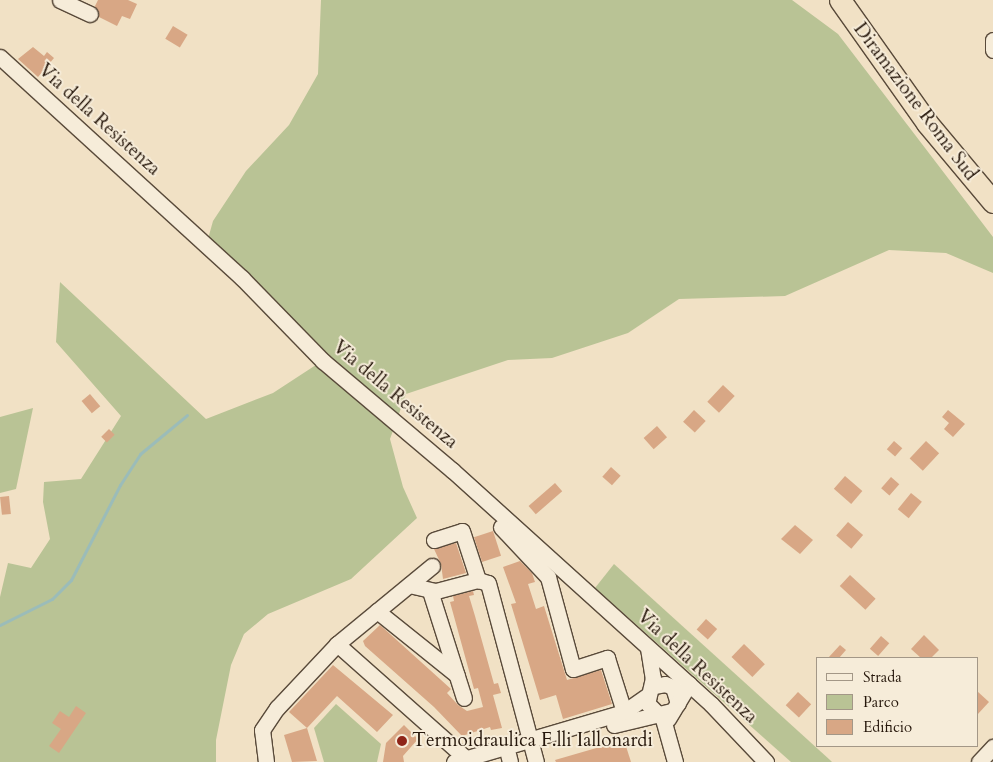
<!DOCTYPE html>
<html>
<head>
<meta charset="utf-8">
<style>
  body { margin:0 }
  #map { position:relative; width:993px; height:762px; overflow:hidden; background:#f1e1c5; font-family:Cardo,serif }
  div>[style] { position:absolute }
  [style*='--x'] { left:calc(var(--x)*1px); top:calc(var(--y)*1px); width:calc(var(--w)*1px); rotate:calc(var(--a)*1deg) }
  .green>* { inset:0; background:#b9c395 }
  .stream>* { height:3px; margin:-1.5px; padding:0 1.5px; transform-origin:1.5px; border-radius:1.5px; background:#9bbcb9 }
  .building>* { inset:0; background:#d8a785; transform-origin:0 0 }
  .roads { filter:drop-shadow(1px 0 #594a3a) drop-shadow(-1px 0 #594a3a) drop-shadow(0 1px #594a3a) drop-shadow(0 -1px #594a3a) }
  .minor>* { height:15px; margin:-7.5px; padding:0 7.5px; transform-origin:7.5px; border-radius:7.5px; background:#f6ecd9 }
  .highway>* { height:21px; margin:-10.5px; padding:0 10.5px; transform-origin:10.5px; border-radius:10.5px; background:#f1e1c5 }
  .dots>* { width:14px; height:14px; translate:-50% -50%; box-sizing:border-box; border:2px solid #f6ecd9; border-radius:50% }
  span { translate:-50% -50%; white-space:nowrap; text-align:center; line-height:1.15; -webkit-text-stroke:4px #f6ecd9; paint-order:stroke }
  .street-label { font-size:19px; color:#26170b }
  .poi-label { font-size:19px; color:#26170b }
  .left { translate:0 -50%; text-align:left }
  .legend { position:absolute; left:816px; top:657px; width:162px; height:90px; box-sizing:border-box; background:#f6ecd9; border:1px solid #a39787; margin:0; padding:6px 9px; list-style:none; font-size:15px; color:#26170b }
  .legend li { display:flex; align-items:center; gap:10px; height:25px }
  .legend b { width:25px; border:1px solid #a39787 }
</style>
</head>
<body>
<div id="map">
  <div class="green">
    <div style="clip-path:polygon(321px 0,792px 0,838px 34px,993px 237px,993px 273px,946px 253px,889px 250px,785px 296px,679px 299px,628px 333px,552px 358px,508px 360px,406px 394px,390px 439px,403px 487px,417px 518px,351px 579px,268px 614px,244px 634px,231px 665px,216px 740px,216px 762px,0 762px,0 597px,8px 563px,31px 568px,50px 539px,43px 502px,44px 482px,81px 479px,121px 416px,56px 342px,60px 282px,206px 419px,273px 393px,322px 361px,206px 246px,213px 221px,246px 171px,289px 125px,318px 74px)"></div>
    <div style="clip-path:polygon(33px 408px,16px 489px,0 493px,0 417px)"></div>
    <div style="clip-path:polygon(614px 564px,830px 760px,832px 762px,791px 762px,595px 588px)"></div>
    <div style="clip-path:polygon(336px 704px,381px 744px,377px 762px,324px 762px,314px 728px)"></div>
  </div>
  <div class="stream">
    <div style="--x:0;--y:625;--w:58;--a:-26.6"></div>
    <div style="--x:52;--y:599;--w:27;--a:-45"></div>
    <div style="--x:71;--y:580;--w:107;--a:-62.7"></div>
    <div style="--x:120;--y:485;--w:37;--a:-57"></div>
    <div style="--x:140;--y:454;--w:61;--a:-39.7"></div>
  </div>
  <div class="building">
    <div style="clip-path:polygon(98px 0,128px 0,137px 4px,130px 19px,122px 16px,117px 26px,99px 17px,95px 6px)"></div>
    <div style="left:173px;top:26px;width:17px;height:15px;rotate:31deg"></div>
    <div style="clip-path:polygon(33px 47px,44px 56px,47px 52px,54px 58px,38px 77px,18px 59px)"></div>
    <div style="left:723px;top:385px;width:16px;height:23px;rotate:43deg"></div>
    <div style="left:90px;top:394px;width:16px;height:11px;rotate:50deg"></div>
    <div style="left:694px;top:410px;width:16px;height:16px;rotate:43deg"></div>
    <div style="clip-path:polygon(948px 410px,965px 424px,953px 437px,944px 429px,949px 423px,942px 417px)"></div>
    <div style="left:657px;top:426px;width:15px;height:18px;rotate:48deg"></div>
    <div style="left:109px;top:429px;width:8px;height:11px;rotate:45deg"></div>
    <div style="left:894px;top:441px;width:11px;height:11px;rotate:41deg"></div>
    <div style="left:926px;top:441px;width:18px;height:24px;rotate:43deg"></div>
    <div style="left:611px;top:467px;width:13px;height:13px;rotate:42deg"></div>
    <div style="left:845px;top:476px;width:23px;height:17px;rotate:41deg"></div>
    <div style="left:891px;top:477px;width:11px;height:15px;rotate:41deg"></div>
    <div style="left:555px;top:483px;width:11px;height:35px;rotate:49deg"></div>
    <div style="left:911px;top:493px;width:14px;height:21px;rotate:39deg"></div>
    <div style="left:9px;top:496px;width:18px;height:9px;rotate:84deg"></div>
    <div style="left:848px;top:522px;width:20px;height:18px;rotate:41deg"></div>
    <div style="clip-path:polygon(795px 525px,813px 540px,800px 554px,781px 539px)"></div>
    <div style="left:493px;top:531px;width:26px;height:20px;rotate:72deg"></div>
    <div style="clip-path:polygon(456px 543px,466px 573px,443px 579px,441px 564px,434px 549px)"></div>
    <div style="clip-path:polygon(520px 561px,532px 573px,535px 582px,528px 584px,536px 609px,544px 606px,567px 680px,601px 670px,612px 704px,563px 719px,556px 695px,540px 700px,511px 604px,516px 603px,503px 567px)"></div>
    <div style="left:850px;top:575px;width:35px;height:15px;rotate:43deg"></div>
    <div style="clip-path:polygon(473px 591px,474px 595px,469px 596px,475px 616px,494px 684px,498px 683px,501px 693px,493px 695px,502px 728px,491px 730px,490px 727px,462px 736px,434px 707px,365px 646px,363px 641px,380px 625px,451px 689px,447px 693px,458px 705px,467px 711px,483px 707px,478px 688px,474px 689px,450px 602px,454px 601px,453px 596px)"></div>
    <div style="left:706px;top:619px;width:15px;height:14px;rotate:42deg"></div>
    <div style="clip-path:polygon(924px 635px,939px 650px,931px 658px,921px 658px,911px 649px)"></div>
    <div style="left:881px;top:636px;width:11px;height:17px;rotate:41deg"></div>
    <div style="left:744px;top:644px;width:29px;height:18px;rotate:44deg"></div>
    <div style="clip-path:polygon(840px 645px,846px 650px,839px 658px,828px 658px)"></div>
    <div style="clip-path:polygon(333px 665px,393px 715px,377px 732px,337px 696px,307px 728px,289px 712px)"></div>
    <div style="clip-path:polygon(977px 691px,989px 702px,977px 715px)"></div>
    <div style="left:798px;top:692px;width:18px;height:18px;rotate:43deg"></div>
    <div style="clip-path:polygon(76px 706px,86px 713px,59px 753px,49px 746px,61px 729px,52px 723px,60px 711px,69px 717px)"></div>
    <div style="clip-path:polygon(404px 725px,418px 739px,403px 756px,404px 762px,383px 762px,386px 743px)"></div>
    <div style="clip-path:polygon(307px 728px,317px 761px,292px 762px,284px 735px)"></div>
    <div style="clip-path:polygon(624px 740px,631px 762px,556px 762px,555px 760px)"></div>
  </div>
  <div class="roads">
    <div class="minor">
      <div style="--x:60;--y:0;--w:33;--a:25"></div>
      <div style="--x:993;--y:40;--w:10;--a:90"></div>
      <div style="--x:0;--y:57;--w:328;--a:42.4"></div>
      <div style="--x:242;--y:278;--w:116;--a:45.7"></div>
      <div style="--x:323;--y:361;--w:169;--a:40.2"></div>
      <div style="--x:452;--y:470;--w:349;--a:42.1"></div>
      <div style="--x:711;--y:704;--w:80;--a:46.5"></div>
      <div style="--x:501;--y:527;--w:69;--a:46.8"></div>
      <div style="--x:548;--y:577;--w:95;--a:74.8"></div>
      <div style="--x:573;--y:669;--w:36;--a:-18"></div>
      <div style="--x:607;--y:658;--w:57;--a:72.5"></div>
      <div style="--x:434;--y:540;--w:29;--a:-18"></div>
      <div style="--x:462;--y:531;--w:52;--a:71.9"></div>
      <div style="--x:409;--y:585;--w:28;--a:13"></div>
      <div style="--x:436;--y:591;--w:43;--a:-14.7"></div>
      <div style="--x:478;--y:580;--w:10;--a:17"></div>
      <div style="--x:488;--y:583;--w:185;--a:75"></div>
      <div style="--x:430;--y:591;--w:112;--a:72.4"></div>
      <div style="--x:377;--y:611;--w:102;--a:38.7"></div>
      <div style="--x:337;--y:644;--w:178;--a:41.6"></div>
      <div style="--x:648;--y:648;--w:30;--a:81"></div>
      <div style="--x:653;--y:678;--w:26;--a:103"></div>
      <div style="--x:647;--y:703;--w:23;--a:45"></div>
      <div style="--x:663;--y:719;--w:45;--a:74.4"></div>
      <div style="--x:654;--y:686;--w:11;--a:-10"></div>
      <div style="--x:665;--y:684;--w:9;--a:21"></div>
      <div style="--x:673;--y:687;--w:17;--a:73"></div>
      <div style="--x:668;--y:719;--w:41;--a:-59"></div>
      <div style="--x:614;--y:725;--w:60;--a:-13.6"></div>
      <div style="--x:508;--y:754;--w:8;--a:76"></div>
      <div style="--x:266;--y:762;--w:32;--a:-97"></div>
      <div style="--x:262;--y:730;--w:27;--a:-56"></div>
      <div style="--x:277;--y:708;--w:88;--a:-46.8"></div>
      <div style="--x:337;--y:644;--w:123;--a:-39.4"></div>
      <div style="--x:454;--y:762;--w:177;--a:-16.4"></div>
      <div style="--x:624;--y:712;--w:28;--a:-35"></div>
      <div style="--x:979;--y:762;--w:21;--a:-47"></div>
    </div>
    <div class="highway">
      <div style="--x:840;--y:0;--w:151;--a:54.7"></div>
      <div style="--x:927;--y:123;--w:103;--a:50.1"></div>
    </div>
  </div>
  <div class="dots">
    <div style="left:402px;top:741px;background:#8f2418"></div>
  </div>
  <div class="street-label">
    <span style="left:915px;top:102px;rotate:53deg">Diramazione Roma Sud</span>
    <span style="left:99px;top:120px;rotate:42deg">Via della Resistenza</span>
    <span style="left:395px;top:395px;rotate:40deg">Via della Resistenza</span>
    <span style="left:697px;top:667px;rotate:43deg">Via della Resistenza</span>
  </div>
  <div class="poi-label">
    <span class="left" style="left:412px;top:741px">Termoidraulica F.lli Iallonardi</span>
  </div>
  <ul class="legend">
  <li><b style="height:6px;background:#f6ecd9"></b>Strada</li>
  <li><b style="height:14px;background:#b9c395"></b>Parco</li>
  <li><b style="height:14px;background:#d8a785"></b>Edificio</li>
  </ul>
</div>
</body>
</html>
